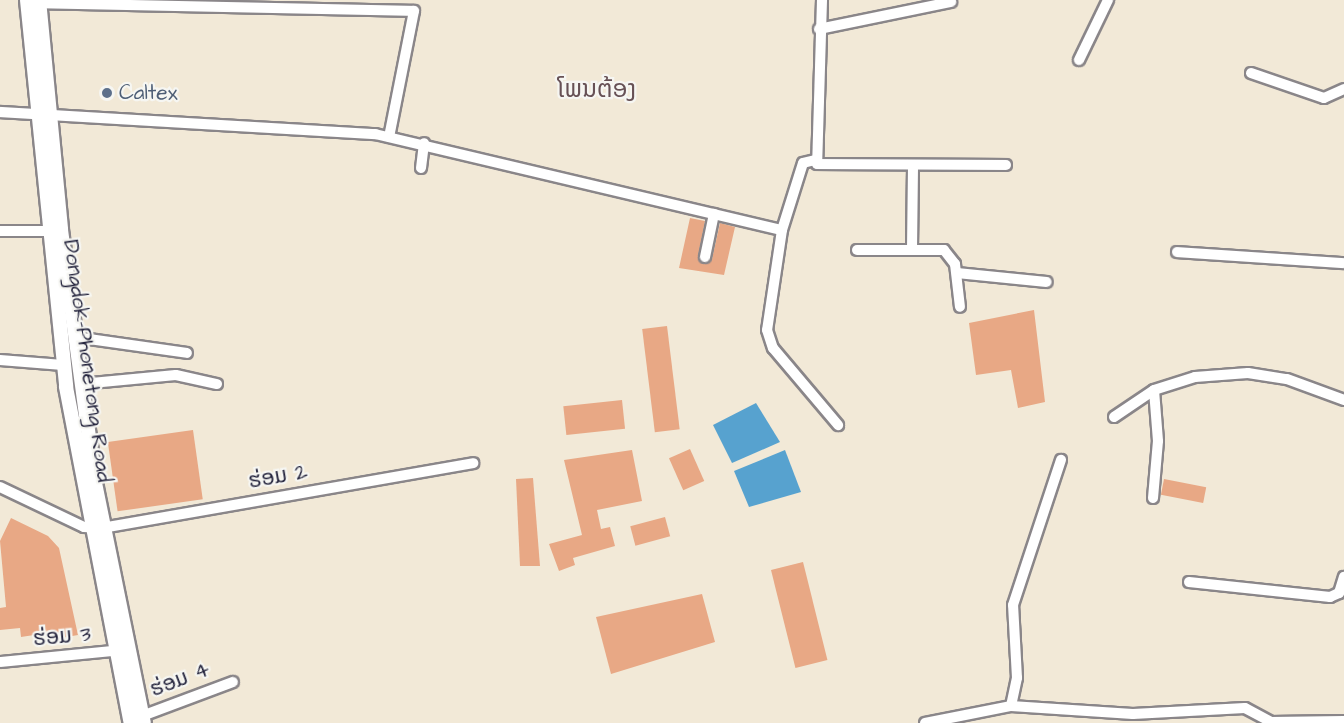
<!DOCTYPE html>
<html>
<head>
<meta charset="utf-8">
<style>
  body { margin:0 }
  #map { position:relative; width:1344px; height:723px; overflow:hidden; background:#f2e9d7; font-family:"Architects Daughter","Noto Sans Lao",sans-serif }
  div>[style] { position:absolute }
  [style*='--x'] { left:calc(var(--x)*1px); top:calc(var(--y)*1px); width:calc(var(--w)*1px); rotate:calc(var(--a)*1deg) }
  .water>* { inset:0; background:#57a2cf }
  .building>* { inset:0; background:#e8a885; transform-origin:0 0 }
  .roads { filter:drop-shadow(2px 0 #8a8689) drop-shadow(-2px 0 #8a8689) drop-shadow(0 2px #8a8689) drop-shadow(0 -2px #8a8689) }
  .minor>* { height:10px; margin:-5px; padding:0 5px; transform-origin:5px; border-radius:5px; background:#fff }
  .major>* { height:14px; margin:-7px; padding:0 7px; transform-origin:7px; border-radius:7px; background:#fff }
  .dots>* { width:16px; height:16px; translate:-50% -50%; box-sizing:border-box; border:3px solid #f6f6f2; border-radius:50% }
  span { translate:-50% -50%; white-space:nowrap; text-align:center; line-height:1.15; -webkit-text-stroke:4.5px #f6f6f2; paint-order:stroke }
  .service-label { font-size:21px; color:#4e5e75 }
  .left { translate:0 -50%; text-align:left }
  .street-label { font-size:21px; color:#22223b }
  .quarter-label { font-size:24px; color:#675155 }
</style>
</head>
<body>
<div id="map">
  <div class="water">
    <div style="clip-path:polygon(756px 403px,780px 442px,732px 463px,713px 425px)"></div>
    <div style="clip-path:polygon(785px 450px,801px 492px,749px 507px,734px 471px)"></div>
  </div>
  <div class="building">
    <div style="clip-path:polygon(690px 218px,705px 221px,698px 256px,704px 264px,712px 259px,720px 223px,735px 227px,724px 275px,679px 268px)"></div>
    <div style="clip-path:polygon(1034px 310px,1045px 402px,1018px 408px,1011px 370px,976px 375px,969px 323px)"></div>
    <div style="left:667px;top:326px;width:104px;height:25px;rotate:83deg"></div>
    <div style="left:622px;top:400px;width:29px;height:59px;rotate:84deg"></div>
    <div style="left:193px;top:430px;width:70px;height:86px;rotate:82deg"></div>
    <div style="left:690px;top:449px;width:35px;height:23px;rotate:66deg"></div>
    <div style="clip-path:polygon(632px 450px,642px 501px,597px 510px,601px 529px,610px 527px,615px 546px,573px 558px,575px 565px,559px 571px,549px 544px,582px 535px,564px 460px)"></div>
    <div style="clip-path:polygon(533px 478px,540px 566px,520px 566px,516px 479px)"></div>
    <div style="left:1164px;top:479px;width:43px;height:16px;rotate:11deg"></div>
    <div style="left:665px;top:517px;width:20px;height:36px;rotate:75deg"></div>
    <div style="clip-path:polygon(11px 518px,48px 536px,59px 548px,78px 635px,49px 640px,47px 633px,21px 637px,20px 628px,0 630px,0 608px,6px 607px,0 541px)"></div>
    <div style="left:803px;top:562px;width:101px;height:33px;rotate:76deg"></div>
    <div style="clip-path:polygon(702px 594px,715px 642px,611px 674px,596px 617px)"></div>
  </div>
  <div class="roads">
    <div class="minor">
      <div style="--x:822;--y:0;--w:164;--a:91.7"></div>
      <div style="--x:817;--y:164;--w:189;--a:0.3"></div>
      <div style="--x:34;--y:3;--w:380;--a:1.2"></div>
      <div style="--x:414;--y:11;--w:128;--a:101.2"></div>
      <div style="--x:819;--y:29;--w:135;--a:-11.6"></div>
      <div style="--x:1079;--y:60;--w:67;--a:-64.2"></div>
      <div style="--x:1251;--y:73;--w:77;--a:18.9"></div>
      <div style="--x:1324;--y:98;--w:22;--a:-24"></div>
      <div style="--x:0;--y:112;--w:376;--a:3.4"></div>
      <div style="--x:375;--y:134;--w:418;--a:13.3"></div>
      <div style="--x:815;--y:160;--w:12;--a:166"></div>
      <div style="--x:803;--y:163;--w:70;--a:107.4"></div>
      <div style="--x:782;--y:230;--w:101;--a:98.5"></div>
      <div style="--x:767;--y:330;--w:19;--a:72"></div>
      <div style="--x:773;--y:348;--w:101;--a:49.8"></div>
      <div style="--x:421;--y:168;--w:25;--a:-83"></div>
      <div style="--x:0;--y:231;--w:49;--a:0"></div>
      <div style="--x:912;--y:249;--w:84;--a:-89.3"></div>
      <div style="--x:857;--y:250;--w:87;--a:0"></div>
      <div style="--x:944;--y:250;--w:18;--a:52"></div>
      <div style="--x:955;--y:264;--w:43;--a:83.4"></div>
      <div style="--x:1177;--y:252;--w:167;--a:3.8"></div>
      <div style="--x:705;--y:257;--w:44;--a:-78.2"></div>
      <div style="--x:957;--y:273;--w:90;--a:5.7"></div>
      <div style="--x:75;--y:337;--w:113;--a:8.1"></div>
      <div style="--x:0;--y:360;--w:63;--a:4.5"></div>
      <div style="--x:81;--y:384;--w:95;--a:-5.4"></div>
      <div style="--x:176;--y:375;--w:42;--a:12.4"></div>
      <div style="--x:1114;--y:417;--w:48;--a:-34"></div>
      <div style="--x:1154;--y:390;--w:43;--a:-17.6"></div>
      <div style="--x:1195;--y:377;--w:53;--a:-4.3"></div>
      <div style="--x:1248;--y:373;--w:39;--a:9"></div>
      <div style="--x:1287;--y:379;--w:61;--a:20.2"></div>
      <div style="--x:0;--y:487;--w:93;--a:25.5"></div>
      <div style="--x:84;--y:527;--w:18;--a:3"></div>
      <div style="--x:102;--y:528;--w:377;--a:-9.9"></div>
      <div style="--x:1153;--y:498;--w:57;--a:-85"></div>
      <div style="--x:1158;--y:441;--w:51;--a:-94.5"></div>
      <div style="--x:1189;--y:582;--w:142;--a:6.1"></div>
      <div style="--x:1330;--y:597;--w:10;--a:-24"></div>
      <div style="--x:1339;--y:593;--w:17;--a:-73"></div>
      <div style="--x:0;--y:662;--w:123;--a:-5.6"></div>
      <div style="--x:1011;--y:706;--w:29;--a:-78"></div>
      <div style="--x:1017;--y:678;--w:73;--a:-93.1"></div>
      <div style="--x:1013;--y:605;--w:153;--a:-71.7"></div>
      <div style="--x:142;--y:716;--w:97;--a:-20.5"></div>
      <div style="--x:925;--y:723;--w:88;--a:-11.2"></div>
      <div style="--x:1011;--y:706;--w:122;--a:3.8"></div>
      <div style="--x:1133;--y:714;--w:112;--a:-3.1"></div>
      <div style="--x:1245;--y:708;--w:30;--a:28"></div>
      <div style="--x:1271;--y:722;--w:73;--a:-0.8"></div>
    </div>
    <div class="major">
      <div style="--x:27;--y:0;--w:389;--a:84.2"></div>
      <div style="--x:66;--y:387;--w:342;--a:79.1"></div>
      <div style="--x:39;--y:0;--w:231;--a:84.5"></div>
      <div style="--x:61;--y:230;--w:255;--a:82.3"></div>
      <div style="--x:95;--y:483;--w:245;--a:78.5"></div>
    </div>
  </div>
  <div class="dots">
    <div style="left:107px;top:93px;background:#5c6f8a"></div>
  </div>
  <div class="service-label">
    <span class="left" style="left:119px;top:93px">Caltex</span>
  </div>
  <div class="street-label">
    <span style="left:87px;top:361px;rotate:82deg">Dongdok-Phonetong Road</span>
    <span style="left:278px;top:477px;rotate:-10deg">ຮ່ອມ 2</span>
    <span style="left:62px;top:637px;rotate:-5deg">ຮ່ອມ 3</span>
    <span style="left:180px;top:680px;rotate:-21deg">ຮ່ອມ 4</span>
  </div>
  <div class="quarter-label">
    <span style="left:597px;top:91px">ໂພນຕ້ອງ</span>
  </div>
</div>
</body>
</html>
